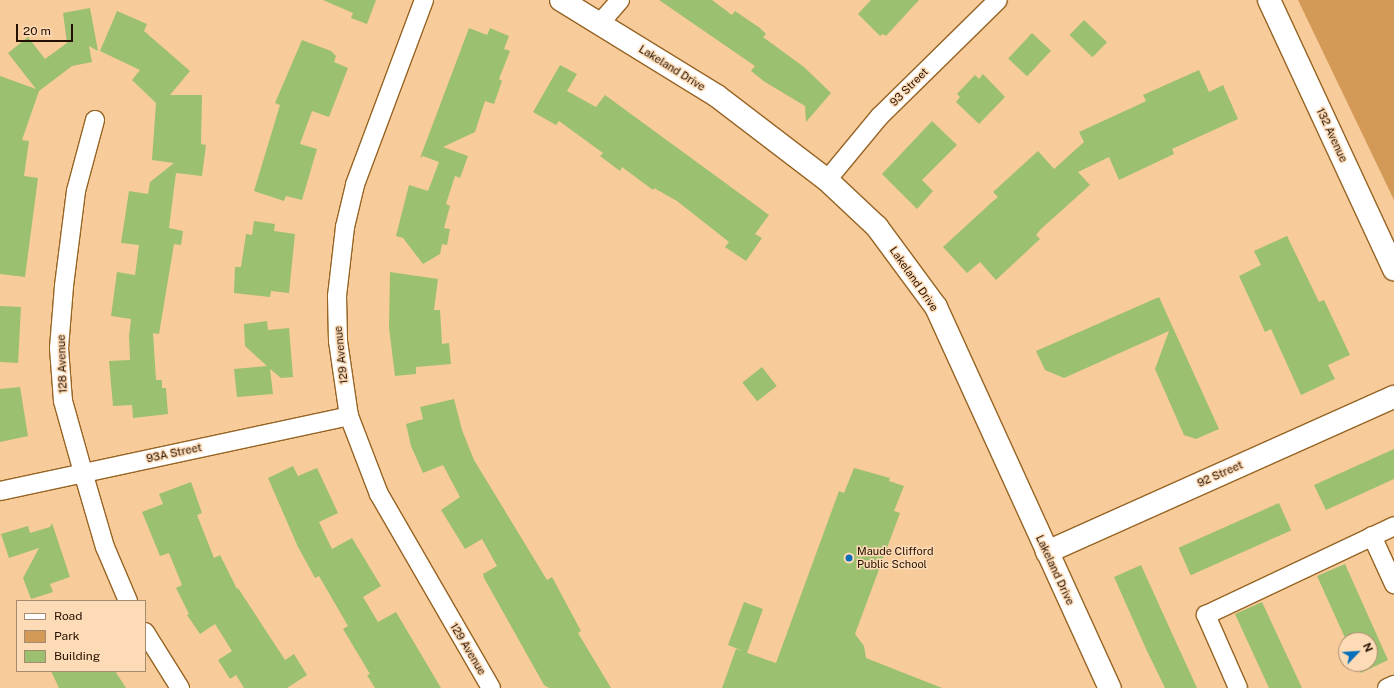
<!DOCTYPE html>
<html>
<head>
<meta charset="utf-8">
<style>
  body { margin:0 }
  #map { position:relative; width:1394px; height:688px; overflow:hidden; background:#f8cb9a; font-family:"Public Sans",sans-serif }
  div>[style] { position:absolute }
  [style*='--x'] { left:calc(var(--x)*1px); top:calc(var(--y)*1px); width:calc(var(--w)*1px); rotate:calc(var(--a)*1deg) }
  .green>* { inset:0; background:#d39956 }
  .building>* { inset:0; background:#9bc06f; transform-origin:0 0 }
  .roads { filter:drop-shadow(1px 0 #966423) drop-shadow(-1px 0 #966423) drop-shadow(0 1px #966423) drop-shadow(0 -1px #966423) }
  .minor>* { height:18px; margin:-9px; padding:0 9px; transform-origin:9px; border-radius:9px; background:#fff }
  .tertiary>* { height:22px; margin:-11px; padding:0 11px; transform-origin:11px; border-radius:11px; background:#fff }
  .secondary>* { height:22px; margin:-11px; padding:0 11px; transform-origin:11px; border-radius:11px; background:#fff }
  .dots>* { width:11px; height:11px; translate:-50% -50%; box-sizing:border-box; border:2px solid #fddbb6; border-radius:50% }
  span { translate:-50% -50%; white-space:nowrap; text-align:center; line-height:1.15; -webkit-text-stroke:3px #fddbb6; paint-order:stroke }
  .street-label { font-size:11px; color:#241000 }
  .poi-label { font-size:11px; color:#241000 }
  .left { translate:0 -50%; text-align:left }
  .legend { position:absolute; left:16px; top:600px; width:130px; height:72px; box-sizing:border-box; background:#fddbb6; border:1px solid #a68a6d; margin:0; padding:5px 7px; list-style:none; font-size:12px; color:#241000 }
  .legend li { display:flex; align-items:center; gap:8px; height:20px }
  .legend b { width:20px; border:1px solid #a68a6d }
  .north { position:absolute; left:1338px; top:632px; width:40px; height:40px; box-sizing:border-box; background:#fddbb6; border:1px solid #a68a6d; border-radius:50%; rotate:65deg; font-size:11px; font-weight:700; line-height:16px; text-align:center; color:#241000 }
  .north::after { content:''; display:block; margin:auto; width:14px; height:18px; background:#066fbb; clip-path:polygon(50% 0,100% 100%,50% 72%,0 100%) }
  .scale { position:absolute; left:16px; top:24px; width:57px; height:18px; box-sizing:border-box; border:2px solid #241000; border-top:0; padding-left:5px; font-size:12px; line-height:14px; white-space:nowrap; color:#241000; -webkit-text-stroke:3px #fddbb6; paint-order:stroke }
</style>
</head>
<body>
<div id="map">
  <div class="green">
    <div style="clip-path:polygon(1298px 0,1394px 0,1394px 200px)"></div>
  </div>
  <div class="building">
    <div style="clip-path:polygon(323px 0,376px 0,367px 24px,351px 18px,353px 13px)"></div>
    <div style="clip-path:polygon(659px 0,712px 0,732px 15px,735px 11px,760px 28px,766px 34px,763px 37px,804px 67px,831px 93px,806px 122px,805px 106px,765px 82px,751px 71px,755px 66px)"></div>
    <div style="clip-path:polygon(871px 0,919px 0,886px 36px,883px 34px,880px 36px,858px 14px)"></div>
    <div style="clip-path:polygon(90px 8px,98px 51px,89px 46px,92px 62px,72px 66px,39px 91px,22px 140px,29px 141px,24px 176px,38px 178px,25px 277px,0 274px,0 76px,36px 89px,8px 53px,28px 37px,45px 59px,67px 43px,63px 13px)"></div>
    <div style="clip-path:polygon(117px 11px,147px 24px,144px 31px,190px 71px,170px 95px,202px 95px,201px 144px,206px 145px,202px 176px,176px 173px,169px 228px,183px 231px,181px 245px,174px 244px,159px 334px,153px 333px,156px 380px,162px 380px,162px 388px,166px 388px,168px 414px,133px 418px,132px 405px,113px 406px,109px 361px,130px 360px,129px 336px,131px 319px,111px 316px,117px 272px,135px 275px,139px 245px,121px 243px,129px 191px,148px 194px,150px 182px,174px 163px,152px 160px,156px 103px,132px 80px,140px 70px,100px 51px)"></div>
    <div style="left:1084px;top:20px;width:32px;height:21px;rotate:44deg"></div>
    <div style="clip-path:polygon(469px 28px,487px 35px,490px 28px,509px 36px,504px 49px,510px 51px,499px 79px,502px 81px,494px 104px,485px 101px,475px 132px,443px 147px,468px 156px,460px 178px,455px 176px,446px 204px,450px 206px,444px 228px,450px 229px,447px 245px,442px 244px,440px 254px,423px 264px,403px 238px,396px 236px,409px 185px,428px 191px,439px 162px,423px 156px,420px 158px)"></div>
    <div style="left:1032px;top:33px;width:26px;height:35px;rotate:43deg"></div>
    <div style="clip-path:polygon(302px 40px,331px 51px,336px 56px,334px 62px,348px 68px,329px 117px,312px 111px,300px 144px,317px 149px,302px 200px,286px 196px,284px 201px,254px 191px,280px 105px,275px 103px)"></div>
    <div style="clip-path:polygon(560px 65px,577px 74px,567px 91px,596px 107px,605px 95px,769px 215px,755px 234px,762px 238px,746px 261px,725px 247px,729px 242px,677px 201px,654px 188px,653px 190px,622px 167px,620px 171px,600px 156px,603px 153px,559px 121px,556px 125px,533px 112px)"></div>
    <div style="clip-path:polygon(1199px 70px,1209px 92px,1223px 85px,1238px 119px,1172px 149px,1174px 154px,1119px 180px,1109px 157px,1078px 172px,1090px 185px,1041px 229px,1036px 235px,1040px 239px,996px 280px,980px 262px,967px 273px,943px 247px,992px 202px,998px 197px,993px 192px,1038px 151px,1054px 169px,1084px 142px,1079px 132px,1140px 104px,1146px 101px,1143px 95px)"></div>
    <div style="clip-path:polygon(983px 74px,1005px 97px,979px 124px,956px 102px,960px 97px,957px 94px,975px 75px,979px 79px)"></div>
    <div style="clip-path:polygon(932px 121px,957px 145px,922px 180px,933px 191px,917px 209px,882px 174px)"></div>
    <div style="clip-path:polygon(254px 221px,275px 224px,274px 231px,295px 234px,289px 293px,271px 291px,270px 297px,234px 293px,235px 267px,241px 267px,246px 234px,252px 235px)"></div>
    <div style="clip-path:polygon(1287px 236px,1319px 302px,1324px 300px,1350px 355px,1328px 365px,1335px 379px,1301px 395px,1271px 329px,1265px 332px,1239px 276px,1261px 265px,1254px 251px)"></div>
    <div style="clip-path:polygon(390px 272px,438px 279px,434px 310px,440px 310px,442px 344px,449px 343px,451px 364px,416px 367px,416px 374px,395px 376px,389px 328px)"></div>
    <div style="clip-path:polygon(1159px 297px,1219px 429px,1196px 439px,1184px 435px,1155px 369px,1169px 331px,1064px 378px,1045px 370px,1036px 351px)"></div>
    <div style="left:0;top:306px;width:21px;height:56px;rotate:3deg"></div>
    <div style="clip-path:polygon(267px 321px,268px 330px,289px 328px,293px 377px,281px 378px,270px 369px,273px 394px,237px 397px,234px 369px,267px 366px,245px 346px,244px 324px)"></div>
    <div style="left:762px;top:367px;width:24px;height:25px;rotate:52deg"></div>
    <div style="clip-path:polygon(20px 387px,28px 436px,0 442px,0 389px)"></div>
    <div style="clip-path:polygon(454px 399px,462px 430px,474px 460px,547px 580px,552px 577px,581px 631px,578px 633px,611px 688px,549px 688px,544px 685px,484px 578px,483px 574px,497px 566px,482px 539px,465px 549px,441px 510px,460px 497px,443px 465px,423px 473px,411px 446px,406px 424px,423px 419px,420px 407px)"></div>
    <div style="clip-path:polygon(1394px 449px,1394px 479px,1326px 510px,1314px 485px)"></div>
    <div style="clip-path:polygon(293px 466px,298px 476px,317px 468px,338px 513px,319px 522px,332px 549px,352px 538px,381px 586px,363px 597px,378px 622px,396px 612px,441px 688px,375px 688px,367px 675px,370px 674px,343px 629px,348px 626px,319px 576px,315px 578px,298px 547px,268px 478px)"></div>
    <div style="clip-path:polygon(854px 468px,890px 478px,889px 481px,904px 486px,894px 511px,900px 513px,855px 634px,864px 646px,866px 658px,942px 688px,722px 688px,736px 649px,743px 651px,728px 645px,744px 602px,763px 609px,747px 653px,776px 663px,839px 491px,844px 493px)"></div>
    <div style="clip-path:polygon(191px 482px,202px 513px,197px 515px,214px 558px,220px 555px,237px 589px,238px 588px,285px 660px,294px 654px,307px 675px,287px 688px,244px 688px,236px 675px,230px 679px,218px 660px,232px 651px,215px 624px,200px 634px,187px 615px,189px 614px,176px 588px,182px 585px,169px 553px,160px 556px,142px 512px,163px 504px,159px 494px)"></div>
    <div style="left:1279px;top:503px;width:30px;height:110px;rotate:66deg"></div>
    <div style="clip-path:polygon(52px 523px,70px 577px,50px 584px,53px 592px,31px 599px,23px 578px,39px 548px,9px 558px,1px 534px,28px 526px,30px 533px,50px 527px)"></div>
    <div style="clip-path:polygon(1345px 564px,1388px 660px,1361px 673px,1357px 664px,1370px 664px,1370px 640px,1346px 640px,1317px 576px)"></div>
    <div style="clip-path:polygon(1141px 565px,1170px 629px,1197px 688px,1165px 688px,1147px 651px,1114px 577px)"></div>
    <div style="clip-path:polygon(1262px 602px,1302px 688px,1269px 688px,1235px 614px)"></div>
    <div style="clip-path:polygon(51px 671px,115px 671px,126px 688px,59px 688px)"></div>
  </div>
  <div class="roads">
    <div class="minor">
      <div style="--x:424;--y:0;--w:197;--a:110.5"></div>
      <div style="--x:355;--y:185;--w:43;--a:103.4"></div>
      <div style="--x:345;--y:227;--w:69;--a:96.6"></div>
      <div style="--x:337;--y:296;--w:45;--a:88.7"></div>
      <div style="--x:338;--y:341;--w:76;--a:81.7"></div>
      <div style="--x:349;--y:416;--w:84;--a:69"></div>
      <div style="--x:379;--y:494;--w:224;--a:60"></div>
      <div style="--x:601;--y:22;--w:29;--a:-49"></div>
      <div style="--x:95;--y:120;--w:73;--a:105"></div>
      <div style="--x:76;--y:191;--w:96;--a:97.2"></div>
      <div style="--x:64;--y:286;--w:62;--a:94.6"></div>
      <div style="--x:59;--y:348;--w:53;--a:85.7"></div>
      <div style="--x:63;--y:401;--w:74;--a:74.3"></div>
      <div style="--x:83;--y:472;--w:78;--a:73.7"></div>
      <div style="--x:105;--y:547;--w:59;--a:66.9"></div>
      <div style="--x:827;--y:180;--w:83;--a:-50.4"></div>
      <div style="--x:880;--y:116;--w:165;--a:-44.5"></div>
      <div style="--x:0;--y:491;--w:357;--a:-12.1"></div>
      <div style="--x:1372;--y:536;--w:53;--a:65.4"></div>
      <div style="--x:145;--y:632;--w:66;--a:58"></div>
      <div style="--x:1238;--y:688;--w:80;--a:-113.7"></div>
      <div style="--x:1206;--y:615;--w:208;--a:-25.3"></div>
      <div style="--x:1387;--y:688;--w:8;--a:-23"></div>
    </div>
    <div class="tertiary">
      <div style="--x:561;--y:0;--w:183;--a:31.6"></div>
      <div style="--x:717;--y:96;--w:138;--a:37.4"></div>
      <div style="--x:827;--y:180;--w:69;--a:43.2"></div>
      <div style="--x:877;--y:227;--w:99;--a:53.6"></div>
      <div style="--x:936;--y:307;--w:419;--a:65.5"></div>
      <div style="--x:1047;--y:552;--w:380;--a:-24.1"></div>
    </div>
    <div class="secondary">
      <div style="--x:1269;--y:0;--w:297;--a:65.1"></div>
    </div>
  </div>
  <div class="dots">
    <div style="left:849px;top:558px;background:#066fbb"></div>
  </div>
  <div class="street-label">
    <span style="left:672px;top:68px;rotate:32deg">Lakeland Drive</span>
    <span style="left:909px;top:87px;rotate:-45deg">93 Street</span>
    <span style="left:1332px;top:135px;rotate:65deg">132 Avenue</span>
    <span style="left:914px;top:279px;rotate:55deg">Lakeland Drive</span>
    <span style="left:341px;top:355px;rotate:-96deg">129 Avenue</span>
    <span style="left:62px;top:364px;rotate:-92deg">128 Avenue</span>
    <span style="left:174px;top:453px;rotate:-12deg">93A Street</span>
    <span style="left:1220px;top:474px;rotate:-24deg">92 Street</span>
    <span style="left:1055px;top:570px;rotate:65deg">Lakeland Drive</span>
    <span style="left:468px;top:649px;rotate:59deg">129 Avenue</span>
  </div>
  <div class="poi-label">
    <span class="left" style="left:857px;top:558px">Maude Clifford<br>Public School</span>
  </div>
  <ul class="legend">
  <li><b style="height:5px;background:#fff"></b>Road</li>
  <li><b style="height:11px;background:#d39956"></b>Park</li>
  <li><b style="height:11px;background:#9bc06f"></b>Building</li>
  </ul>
  <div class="north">N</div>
  <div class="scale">20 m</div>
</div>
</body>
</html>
